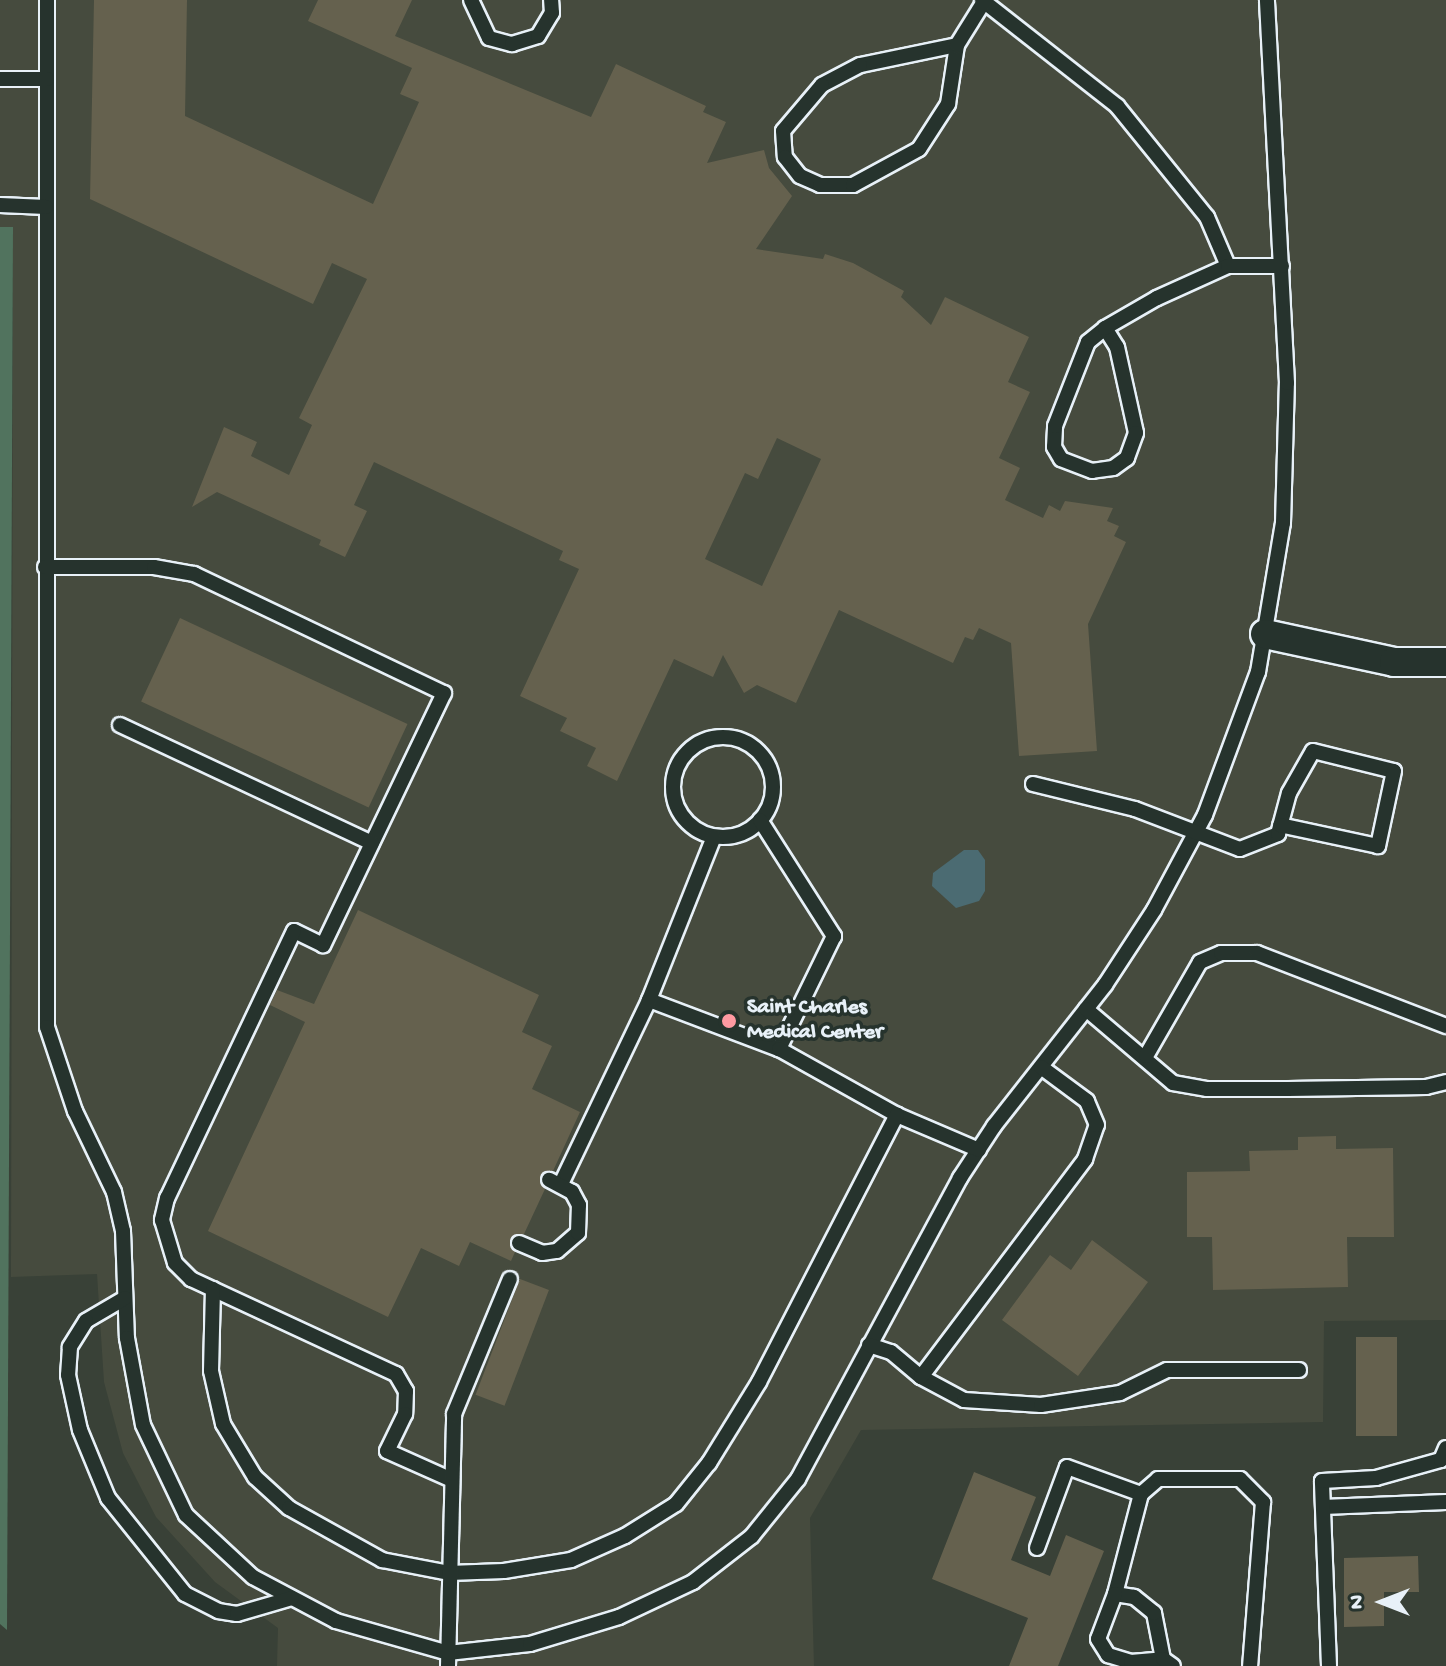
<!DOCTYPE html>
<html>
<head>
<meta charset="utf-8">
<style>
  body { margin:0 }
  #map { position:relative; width:1446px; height:1666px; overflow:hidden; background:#394137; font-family:"Gochi Hand",sans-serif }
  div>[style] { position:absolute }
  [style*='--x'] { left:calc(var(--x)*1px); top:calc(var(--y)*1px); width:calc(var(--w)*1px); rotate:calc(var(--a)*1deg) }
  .built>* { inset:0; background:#464b3e }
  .green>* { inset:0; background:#51735e }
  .water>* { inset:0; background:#4b6b72 }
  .building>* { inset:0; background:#65614e; transform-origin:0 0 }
  .roads { filter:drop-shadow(2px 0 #e8f1f8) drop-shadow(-2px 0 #e8f1f8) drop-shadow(0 2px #e8f1f8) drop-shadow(0 -2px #e8f1f8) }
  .service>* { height:14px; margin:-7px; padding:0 7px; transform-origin:7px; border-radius:7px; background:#26332d }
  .service>.ring { margin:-7px; padding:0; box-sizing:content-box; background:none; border:14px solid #26332d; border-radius:50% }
  .minor>* { height:28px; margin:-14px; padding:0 14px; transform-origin:14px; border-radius:14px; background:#26332d }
  .dots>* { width:22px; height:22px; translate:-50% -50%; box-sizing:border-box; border:4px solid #26332d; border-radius:50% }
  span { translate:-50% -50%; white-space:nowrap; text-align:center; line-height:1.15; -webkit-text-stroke:7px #26332d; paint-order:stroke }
  .poi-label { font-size:22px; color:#e8f1f8; font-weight:700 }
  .left { translate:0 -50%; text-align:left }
  .north { position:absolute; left:1342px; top:1562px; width:80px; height:80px; -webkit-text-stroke:6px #26332d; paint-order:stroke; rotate:270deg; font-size:22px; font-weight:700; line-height:32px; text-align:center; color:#e8f1f8 }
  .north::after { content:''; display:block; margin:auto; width:28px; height:36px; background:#e8f1f8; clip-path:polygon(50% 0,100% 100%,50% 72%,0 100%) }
</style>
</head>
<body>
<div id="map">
  <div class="built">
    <div style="clip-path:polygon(0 0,1446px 0,1446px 1320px,1324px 1321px,1323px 1422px,861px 1430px,810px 1518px,814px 1666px,277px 1666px,278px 1628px,215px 1582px,156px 1517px,123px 1453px,104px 1382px,97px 1274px,11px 1277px,13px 228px,0 227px)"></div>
  </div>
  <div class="green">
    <div style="clip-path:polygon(0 227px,13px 227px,7px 1630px,0 1624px)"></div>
  </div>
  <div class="water">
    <div style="clip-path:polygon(964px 850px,978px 850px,985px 860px,985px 891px,979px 901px,956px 908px,932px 886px,933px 873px)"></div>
  </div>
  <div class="building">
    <div style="clip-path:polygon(evenodd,94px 0,187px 0,185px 116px,373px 204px,419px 102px,400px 94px,412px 68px,308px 21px,318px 0,412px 0,395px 36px,591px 117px,616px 64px,706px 106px,703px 112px,726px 122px,707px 163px,764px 150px,769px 168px,792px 196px,756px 249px,823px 259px,825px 254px,853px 263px,904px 291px,901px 297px,931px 325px,945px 297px,1029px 337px,1008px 382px,1030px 392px,999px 458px,1020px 468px,1005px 500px,1043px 518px,1049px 505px,1060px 511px,1065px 501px,1113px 508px,1107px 521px,1119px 526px,1114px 536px,1126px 542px,1088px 624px,1097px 751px,1019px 756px,1011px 643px,979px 628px,973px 640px,965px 637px,953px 663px,839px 610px,796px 703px,757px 685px,744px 693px,723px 655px,713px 677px,674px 659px,617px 781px,587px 766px,596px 748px,560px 731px,567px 718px,520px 696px,579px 569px,559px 560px,563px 551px,374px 462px,354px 505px,367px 511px,345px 557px,319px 545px,321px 540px,217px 492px,192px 507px,224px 427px,257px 442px,251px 456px,289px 475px,312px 425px,299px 418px,367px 279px,332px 263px,313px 304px,90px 199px,94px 0,777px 438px,821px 459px,762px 586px,705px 559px,745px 473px,758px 479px,777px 438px)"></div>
    <div style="left:180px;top:618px;width:251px;height:92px;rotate:25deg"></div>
    <div style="clip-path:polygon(358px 910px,539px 995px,522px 1032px,552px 1046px,532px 1089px,580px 1112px,553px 1171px,540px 1176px,545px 1189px,524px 1234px,510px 1238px,515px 1252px,511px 1261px,470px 1242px,459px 1266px,421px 1248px,388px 1317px,208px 1231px,305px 1022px,270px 1005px,277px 990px,314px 1004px)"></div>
    <div style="clip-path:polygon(1336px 1136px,1336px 1149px,1393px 1148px,1394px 1237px,1347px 1237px,1348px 1287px,1213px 1290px,1212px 1237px,1187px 1237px,1187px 1172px,1250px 1171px,1249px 1151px,1298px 1150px,1298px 1137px)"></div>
    <div style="clip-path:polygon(1092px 1240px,1148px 1282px,1078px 1376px,1002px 1320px,1050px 1255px,1071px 1270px)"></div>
    <div style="left:520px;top:1279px;width:31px;height:124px;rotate:21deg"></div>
    <div style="left:1356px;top:1337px;width:41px;height:99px"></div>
    <div style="clip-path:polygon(974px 1472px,1036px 1497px,1011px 1560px,1050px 1576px,1066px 1535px,1104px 1551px,1058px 1666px,1009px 1666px,1028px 1618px,932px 1579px)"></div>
    <div style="clip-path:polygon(1418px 1556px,1419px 1592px,1384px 1592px,1384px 1626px,1344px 1627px,1344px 1558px)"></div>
  </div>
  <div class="roads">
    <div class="service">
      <div style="--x:47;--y:0;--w:1027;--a:90"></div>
      <div style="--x:47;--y:1027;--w:89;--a:71.6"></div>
      <div style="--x:75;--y:1111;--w:90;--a:64.3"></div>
      <div style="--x:114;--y:1192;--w:40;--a:77"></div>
      <div style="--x:123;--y:1231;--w:107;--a:87.9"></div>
      <div style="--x:127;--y:1338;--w:88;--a:79.6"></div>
      <div style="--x:143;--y:1425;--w:100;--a:64.5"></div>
      <div style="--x:186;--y:1515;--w:91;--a:42.8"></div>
      <div style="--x:253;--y:1577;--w:94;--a:27.9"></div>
      <div style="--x:336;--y:1621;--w:116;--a:15.9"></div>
      <div style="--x:448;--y:1653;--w:82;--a:-6.3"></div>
      <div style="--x:530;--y:1644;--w:93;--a:-16.9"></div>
      <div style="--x:619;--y:1617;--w:82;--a:-25.3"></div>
      <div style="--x:693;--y:1582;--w:75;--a:-37.9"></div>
      <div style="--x:752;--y:1536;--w:73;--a:-51.1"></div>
      <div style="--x:798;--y:1479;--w:342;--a:-61.7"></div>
      <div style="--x:960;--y:1178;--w:62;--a:-56.8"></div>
      <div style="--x:994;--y:1126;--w:179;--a:-51.8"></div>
      <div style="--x:1105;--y:985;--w:90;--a:-56.8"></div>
      <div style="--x:1154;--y:910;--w:108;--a:-61.8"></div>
      <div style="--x:1205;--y:815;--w:153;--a:-69.7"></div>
      <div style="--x:1258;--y:672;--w:151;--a:-80.5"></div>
      <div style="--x:1283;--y:523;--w:140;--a:-88.4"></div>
      <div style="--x:1287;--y:383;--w:384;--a:-93"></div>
      <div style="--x:471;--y:0;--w:42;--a:64.7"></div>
      <div style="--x:489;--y:38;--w:24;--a:15"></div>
      <div style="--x:512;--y:44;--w:27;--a:-17"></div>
      <div style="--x:538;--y:36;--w:27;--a:-59"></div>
      <div style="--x:552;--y:13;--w:13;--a:-94"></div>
      <div style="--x:982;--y:0;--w:172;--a:38.1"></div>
      <div style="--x:1117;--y:106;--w:143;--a:51"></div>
      <div style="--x:1207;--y:217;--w:53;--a:66.8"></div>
      <div style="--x:957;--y:45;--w:99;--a:168.3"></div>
      <div style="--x:860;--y:65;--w:43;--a:152.2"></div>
      <div style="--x:822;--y:85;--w:60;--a:130.3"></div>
      <div style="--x:783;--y:131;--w:26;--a:86"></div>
      <div style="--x:785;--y:157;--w:24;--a:52"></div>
      <div style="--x:800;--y:176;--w:22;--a:24"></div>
      <div style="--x:820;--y:185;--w:33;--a:0"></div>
      <div style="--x:853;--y:185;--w:75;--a:-28.6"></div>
      <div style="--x:919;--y:149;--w:54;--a:-57.2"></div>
      <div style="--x:948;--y:104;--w:60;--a:-81.3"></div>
      <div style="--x:957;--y:45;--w:53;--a:-58.1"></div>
      <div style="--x:0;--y:79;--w:47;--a:0"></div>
      <div style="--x:0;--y:205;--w:46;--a:2.5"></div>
      <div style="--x:1105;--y:328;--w:22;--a:58"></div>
      <div style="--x:1117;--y:347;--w:88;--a:77.5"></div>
      <div style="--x:1136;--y:433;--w:27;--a:110"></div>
      <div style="--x:1127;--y:458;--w:17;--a:144"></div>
      <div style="--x:1113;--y:468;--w:21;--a:172"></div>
      <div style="--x:1092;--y:471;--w:33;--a:-159"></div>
      <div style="--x:1061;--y:459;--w:14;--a:-120"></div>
      <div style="--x:1054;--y:447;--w:21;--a:-87"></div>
      <div style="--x:1055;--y:426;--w:90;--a:-68.6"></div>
      <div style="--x:1088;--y:342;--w:22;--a:-39"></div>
      <div style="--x:1105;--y:328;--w:60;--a:-30"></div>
      <div style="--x:1157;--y:298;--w:78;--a:-24.3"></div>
      <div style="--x:1228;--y:266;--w:54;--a:0"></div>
      <div style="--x:45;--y:567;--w:109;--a:0"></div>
      <div style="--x:154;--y:567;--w:41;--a:9.9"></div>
      <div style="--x:194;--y:574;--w:277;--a:25.5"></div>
      <div style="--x:444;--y:693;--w:280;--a:115.6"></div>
      <div style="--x:323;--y:945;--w:32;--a:-154"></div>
      <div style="--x:294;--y:931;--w:296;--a:115.4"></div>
      <div style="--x:167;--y:1198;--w:23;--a:103"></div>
      <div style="--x:162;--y:1220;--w:45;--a:73.2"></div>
      <div style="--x:175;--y:1263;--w:23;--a:45"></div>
      <div style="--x:191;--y:1279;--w:226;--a:24.9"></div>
      <div style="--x:396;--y:1374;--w:20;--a:60"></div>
      <div style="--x:406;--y:1391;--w:23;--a:92"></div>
      <div style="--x:405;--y:1414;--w:41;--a:115.9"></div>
      <div style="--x:387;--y:1451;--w:69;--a:24"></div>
      <div style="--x:120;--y:725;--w:278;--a:25.1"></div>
      <div class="ring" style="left:673px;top:737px;width:86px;height:86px"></div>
      <div style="--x:1033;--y:784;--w:105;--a:13.8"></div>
      <div style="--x:1135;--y:809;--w:112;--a:20.9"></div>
      <div style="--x:1240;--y:849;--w:41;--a:-21.5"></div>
      <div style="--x:1278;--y:834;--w:42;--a:-75"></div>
      <div style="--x:1289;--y:793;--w:48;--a:-60.3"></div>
      <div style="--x:1313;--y:751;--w:83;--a:13.9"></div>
      <div style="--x:1394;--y:771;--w:77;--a:102"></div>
      <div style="--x:1378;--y:846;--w:100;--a:-167.9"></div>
      <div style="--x:760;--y:820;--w:138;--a:57.5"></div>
      <div style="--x:834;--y:936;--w:126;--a:116"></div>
      <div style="--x:649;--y:1000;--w:139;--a:20.7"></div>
      <div style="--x:779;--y:1049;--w:135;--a:29.2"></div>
      <div style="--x:897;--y:1115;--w:89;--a:23.1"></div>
      <div style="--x:1086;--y:1009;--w:114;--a:40.4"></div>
      <div style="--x:1173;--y:1083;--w:35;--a:10"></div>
      <div style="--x:1207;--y:1089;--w:81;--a:0"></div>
      <div style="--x:1288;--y:1089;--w:138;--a:-0.8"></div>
      <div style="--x:1426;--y:1087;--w:21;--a:-14"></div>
      <div style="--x:1146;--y:1056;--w:108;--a:-60.1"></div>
      <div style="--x:1200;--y:962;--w:23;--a:-23"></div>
      <div style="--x:1221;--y:953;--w:36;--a:0"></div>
      <div style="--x:1257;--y:953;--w:203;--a:21.1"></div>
      <div style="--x:561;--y:1184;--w:204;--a:-64.4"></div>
      <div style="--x:649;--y:1000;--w:175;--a:-68.3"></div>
      <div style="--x:519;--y:1243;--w:25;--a:23"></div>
      <div style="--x:542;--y:1253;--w:15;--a:-8"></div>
      <div style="--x:557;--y:1251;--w:28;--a:-41"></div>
      <div style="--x:578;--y:1233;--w:28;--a:-88"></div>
      <div style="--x:579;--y:1205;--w:15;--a:-118"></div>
      <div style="--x:572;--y:1192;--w:26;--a:-152"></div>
      <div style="--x:213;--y:1289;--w:82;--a:91.4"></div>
      <div style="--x:211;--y:1371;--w:54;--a:77.2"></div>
      <div style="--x:223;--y:1424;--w:62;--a:58.9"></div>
      <div style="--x:255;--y:1477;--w:46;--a:42.4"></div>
      <div style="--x:289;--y:1508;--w:107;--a:29.2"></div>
      <div style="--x:382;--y:1560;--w:68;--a:11"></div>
      <div style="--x:449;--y:1573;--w:55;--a:-2.1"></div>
      <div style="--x:504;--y:1571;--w:68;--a:-9.3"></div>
      <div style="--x:571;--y:1560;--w:59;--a:-24"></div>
      <div style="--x:625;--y:1536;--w:60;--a:-32.1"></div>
      <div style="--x:676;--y:1504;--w:53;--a:-51.2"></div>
      <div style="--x:709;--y:1463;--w:95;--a:-58.3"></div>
      <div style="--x:759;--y:1382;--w:301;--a:-62.7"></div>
      <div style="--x:125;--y:1298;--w:45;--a:149.5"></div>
      <div style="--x:86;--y:1321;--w:31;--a:122"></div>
      <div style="--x:70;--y:1347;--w:28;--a:94"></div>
      <div style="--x:68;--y:1375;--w:56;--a:77.7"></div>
      <div style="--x:80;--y:1430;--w:74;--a:67.6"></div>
      <div style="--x:108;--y:1498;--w:123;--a:51.3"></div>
      <div style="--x:185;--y:1594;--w:37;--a:27"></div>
      <div style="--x:218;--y:1611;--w:19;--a:9"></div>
      <div style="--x:237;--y:1614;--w:57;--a:-16.2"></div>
      <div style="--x:869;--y:1345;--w:23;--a:18"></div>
      <div style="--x:891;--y:1352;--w:39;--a:40"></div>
      <div style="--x:921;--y:1377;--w:49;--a:28.1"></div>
      <div style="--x:964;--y:1400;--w:77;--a:3.7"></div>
      <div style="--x:1041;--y:1405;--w:80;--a:-8.6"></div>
      <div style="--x:1120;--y:1393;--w:52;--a:-26.1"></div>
      <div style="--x:1167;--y:1370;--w:132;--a:0"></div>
      <div style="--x:921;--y:1377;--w:273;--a:-53"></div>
      <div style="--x:1085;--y:1159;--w:36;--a:-71"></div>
      <div style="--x:1097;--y:1125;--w:26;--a:-113"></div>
      <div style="--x:1087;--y:1101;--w:57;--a:-143.5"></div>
      <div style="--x:1141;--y:1494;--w:23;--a:-41"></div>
      <div style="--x:1158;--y:1479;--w:82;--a:0"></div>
      <div style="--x:1240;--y:1479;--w:33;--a:45"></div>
      <div style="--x:1263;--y:1502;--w:165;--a:94.5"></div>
      <div style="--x:1323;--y:1507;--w:123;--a:-2.3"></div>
      <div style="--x:1037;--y:1548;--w:86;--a:-69.7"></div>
      <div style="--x:1067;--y:1467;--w:79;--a:20"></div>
      <div style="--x:1141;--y:1494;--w:103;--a:104.6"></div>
      <div style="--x:1163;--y:1659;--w:47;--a:-101.1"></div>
      <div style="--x:1154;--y:1613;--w:26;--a:-141"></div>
      <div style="--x:1134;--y:1597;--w:19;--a:-171"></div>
      <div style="--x:1115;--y:1594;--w:48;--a:110.7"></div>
      <div style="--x:1098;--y:1639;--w:19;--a:58"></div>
      <div style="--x:1108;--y:1655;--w:24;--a:17"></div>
      <div style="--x:1131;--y:1662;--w:32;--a:-5"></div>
      <div style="--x:1163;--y:1659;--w:12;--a:35"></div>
      <div style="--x:448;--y:1666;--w:252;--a:-88.6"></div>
      <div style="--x:454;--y:1414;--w:146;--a:-67.5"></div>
      <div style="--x:1329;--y:1666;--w:185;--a:-92.2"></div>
      <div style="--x:1322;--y:1481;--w:54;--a:-3.2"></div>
      <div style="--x:1376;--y:1478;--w:67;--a:-15.5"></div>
      <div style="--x:1441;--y:1460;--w:13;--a:-67"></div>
    </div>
    <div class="minor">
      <div style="--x:1265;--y:634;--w:132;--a:12.2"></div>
      <div style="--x:1394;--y:662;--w:52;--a:0"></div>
    </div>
  </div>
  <div class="dots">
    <div style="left:729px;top:1021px;background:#ff9aa2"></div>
  </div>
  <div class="poi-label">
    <span class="left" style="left:747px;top:1021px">Saint Charles<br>Medical Center</span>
  </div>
  <div class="north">N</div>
</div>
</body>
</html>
